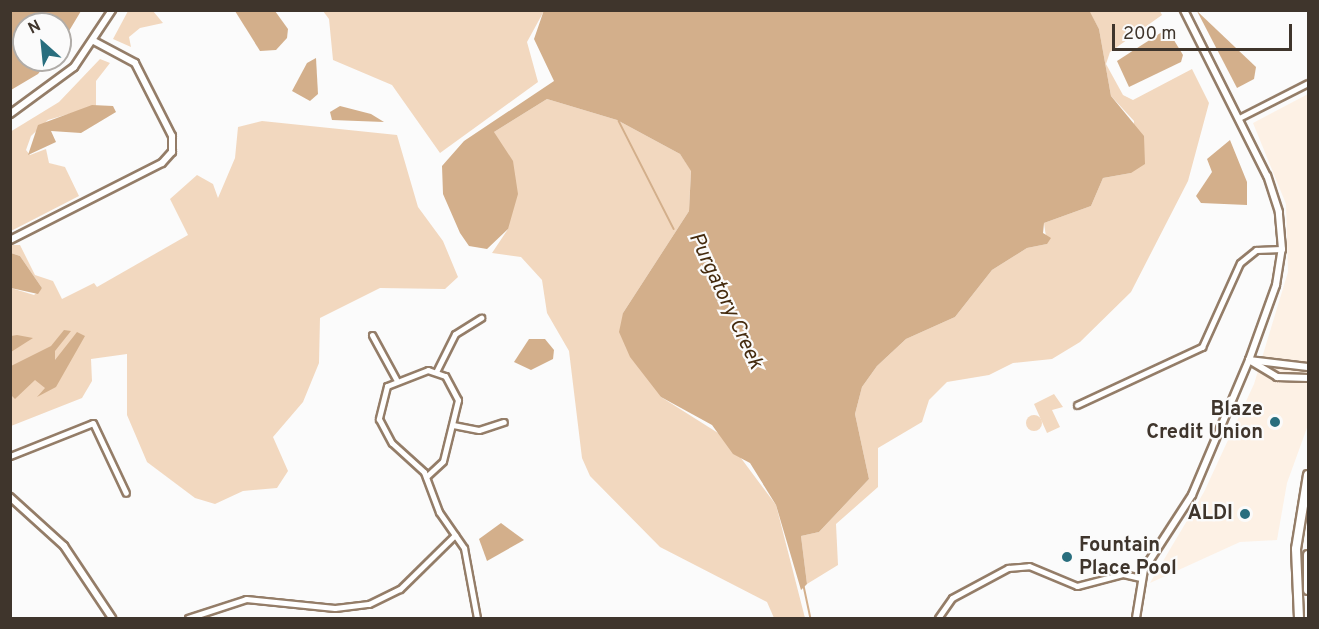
<!DOCTYPE html>
<html>
<head>
<meta charset="utf-8">
<style>
  body { margin:0 }
  #map { position:relative; width:1319px; height:629px; overflow:hidden; background:#fbfbfb; font-family:Overpass,sans-serif }
  div>[style] { position:absolute }
  [style*='--x'] { left:calc(var(--x)*1px); top:calc(var(--y)*1px); width:calc(var(--w)*1px); rotate:calc(var(--a)*1deg) }
  .built>* { inset:0; background:#fdf1e5 }
  .green>* { inset:0; background:#f2d8bf }
  .round { border-radius:50% }
  .water>* { inset:0; background:#d3af8b }
  .stream>* { height:1.5px; margin:-0.75px; padding:0 0.75px; transform-origin:0.75px; border-radius:0.75px; background:#d3af8b }
  .roads { filter:drop-shadow(2px 0 #947d68) drop-shadow(-2px 0 #947d68) drop-shadow(0 2px #947d68) drop-shadow(0 -2px #947d68) }
  .minor>* { height:5px; margin:-2.5px; padding:0 2.5px; transform-origin:2.5px; border-radius:2.5px; background:#fff }
  .tertiary>* { height:6px; margin:-3px; padding:0 3px; transform-origin:3px; border-radius:3px; background:#fff }
  .primary>* { height:8px; margin:-4px; padding:0 4px; transform-origin:4px; border-radius:4px; background:#fff }
  .dots>* { width:16px; height:16px; translate:-50% -50%; box-sizing:border-box; border:3px solid #fbfbfb; border-radius:50% }
  span { translate:-50% -50%; white-space:nowrap; text-align:center; line-height:1.15; -webkit-text-stroke:4.5px #fbfbfb; paint-order:stroke }
  .poi-label { font-size:20px; color:#3f352c; font-weight:700 }
  .right { translate:-100% -50%; text-align:right }
  .left { translate:0 -50%; text-align:left }
  .water-label { font-size:21px; color:#452b0e; font-style:italic }
  .frame { position:absolute; inset:0; border:12px solid #3f352c; pointer-events:none }
  .north { position:absolute; left:12px; top:12px; width:60px; height:60px; box-sizing:border-box; background:#fbfbfb; border:2px solid #b0aca8; border-radius:50%; rotate:333deg; font-size:16px; font-weight:700; line-height:24px; text-align:center; color:#3f352c }
  .north::after { content:''; display:block; margin:auto; width:21px; height:27px; background:#296e7e; clip-path:polygon(50% 0,100% 100%,50% 72%,0 100%) }
  .scale { position:absolute; left:1112px; top:24px; width:180px; height:27px; box-sizing:border-box; border:3px solid #3f352c; border-top:0; padding-left:8px; font-size:18px; line-height:21px; white-space:nowrap; color:#3f352c; -webkit-text-stroke:4px #fbfbfb; paint-order:stroke }
</style>
</head>
<body>
<div id="map">
  <div class="built">
    <div style="clip-path:polygon(1308px 94px,1308px 425px,1287px 483px,1277px 540px,1240px 542px,1150px 583px,1204px 492px,1254px 384px,1288px 272px,1286px 204px,1253px 123px)"></div>
  </div>
  <div class="green">
    <div style="clip-path:polygon(128px 11px,153px 11px,163px 23px,140px 28px,129px 37px,131px 47px,113px 39px)"></div>
    <div style="clip-path:polygon(323px 11px,544px 11px,527px 42px,538px 82px,440px 153px,392px 85px,333px 60px,329px 19px)"></div>
    <div style="clip-path:polygon(1089px 11px,1160px 11px,1162px 15px,1110px 52px,1106px 64px,1123px 95px,1133px 100px,1192px 69px,1209px 103px,1188px 181px,1131px 292px,1080px 342px,1052px 359px,1013px 363px,989px 375px,947px 382px,929px 400px,922px 422px,878px 448px,878px 487px,836px 524px,838px 565px,807px 584px,801px 536px,819px 532px,869px 479px,855px 414px,862px 387px,877px 366px,906px 339px,955px 317px,992px 270px,1027px 248px,1047px 244px,1044px 223px,1091px 206px,1103px 178px,1131px 173px,1134px 121px,1111px 96px,1099px 29px)"></div>
    <div style="clip-path:polygon(100px 59px,110px 63px,96px 81px,96px 106px,48px 120px,31px 136px,26px 150px,30px 155px,46px 149px,49px 163px,65px 167px,79px 196px,11px 231px,10px 132px,59px 102px)"></div>
    <div style="clip-path:polygon(547px 99px,617px 120px,680px 154px,691px 170px,689px 211px,623px 313px,661px 397px,726px 438px,776px 505px,805px 618px,774px 618px,767px 602px,660px 547px,590px 476px,582px 458px,569px 351px,547px 313px,542px 280px,521px 257px,492px 253px,508px 229px,494px 132px)"></div>
    <div style="clip-path:polygon(262px 121px,397px 135px,418px 207px,443px 241px,458px 277px,445px 289px,380px 288px,320px 318px,319px 363px,303px 402px,273px 437px,288px 471px,277px 488px,243px 491px,215px 504px,195px 498px,147px 462px,127px 415px,127px 354px,91px 359px,92px 381px,82px 398px,11px 426px,11px 288px,34px 295px,42px 288px,20px 256px,11px 253px,11px 245px,20px 245px,35px 275px,53px 281px,62px 299px,94px 283px,97px 287px,188px 235px,170px 199px,197px 175px,213px 184px,218px 198px,235px 158px,238px 127px)"></div>
    <div style="clip-path:polygon(1054px 394px,1063px 407px,1052px 410px,1060px 427px,1047px 433px,1034px 404px)"></div>
    <div class="round" style="left:1026px;top:415px;width:16px;height:16px"></div>
  </div>
  <div class="water">
    <div style="clip-path:polygon(11px 10px,81px 11px,60px 46px,60px 24px,24px 24px,24px 60px,49px 60px,38px 74px,11px 90px)"></div>
    <div style="clip-path:polygon(544px 10px,1089px 10px,1099px 29px,1111px 96px,1144px 136px,1145px 164px,1131px 173px,1103px 178px,1091px 206px,1044px 223px,1043px 233px,1051px 238px,1047px 244px,1027px 248px,992px 270px,955px 317px,906px 339px,877px 366px,862px 387px,855px 414px,869px 479px,819px 532px,801px 536px,807px 584px,801px 590px,776px 505px,750px 463px,733px 454px,712px 425px,661px 397px,630px 357px,619px 332px,623px 313px,689px 211px,691px 171px,680px 154px,617px 120px,547px 99px,494px 132px,513px 161px,518px 194px,508px 229px,487px 249px,469px 246px,460px 233px,443px 194px,442px 166px,464px 141px,554px 81px,534px 39px)"></div>
    <div style="clip-path:polygon(235px 11px,275px 11px,288px 29px,287px 38px,276px 50px,260px 51px)"></div>
    <div style="clip-path:polygon(1197px 11px,1256px 67px,1254px 79px,1237px 88px)"></div>
    <div style="clip-path:polygon(1162px 32px,1169px 32px,1183px 55px,1181px 62px,1129px 87px,1117px 61px)"></div>
    <div style="clip-path:polygon(316px 58px,318px 94px,310px 101px,292px 91px,307px 63px)"></div>
    <div style="clip-path:polygon(92px 105px,113px 106px,116px 112px,81px 133px,51px 131px,56px 142px,28px 155px,38px 125px)"></div>
    <div style="clip-path:polygon(340px 106px,371px 114px,384px 122px,332px 120px,330px 112px)"></div>
    <div style="clip-path:polygon(1230px 140px,1247px 182px,1247px 205px,1201px 203px,1196px 196px,1212px 172px,1207px 159px)"></div>
    <div style="clip-path:polygon(11px 253px,20px 256px,42px 288px,38px 294px,11px 288px)"></div>
    <div style="clip-path:polygon(64px 330px,71px 331px,55px 351px,55px 360px,77px 332px,85px 336px,56px 387px,37px 397px,45px 388px,35px 380px,15px 399px,11px 395px,11px 366px,51px 346px)"></div>
    <div style="clip-path:polygon(11px 336px,17px 335px,33px 338px,11px 352px)"></div>
    <div style="clip-path:polygon(529px 339px,545px 339px,554px 350px,553px 359px,531px 370px,514px 362px)"></div>
    <div style="clip-path:polygon(501px 523px,524px 540px,487px 561px,479px 539px)"></div>
  </div>
  <div class="stream">
    <div style="--x:619;--y:121;--w:121;--a:63"></div>
    <div style="--x:804;--y:586;--w:33;--a:78"></div>
  </div>
  <div class="roads">
    <div class="minor">
      <div style="--x:1239;--y:118;--w:77;--a:-26.9"></div>
      <div style="--x:372;--y:335;--w:50;--a:61.4"></div>
      <div style="--x:436;--y:372;--w:42;--a:-63.4"></div>
      <div style="--x:455;--y:334;--w:31;--a:-32"></div>
      <div style="--x:1077;--y:405;--w:138;--a:-24.9"></div>
      <div style="--x:1202;--y:347;--w:92;--a:-65.7"></div>
      <div style="--x:1240;--y:263;--w:21;--a:-39"></div>
      <div style="--x:1256;--y:250;--w:26;--a:-2"></div>
      <div style="--x:453;--y:425;--w:26;--a:11"></div>
      <div style="--x:479;--y:430;--w:26;--a:-18"></div>
      <div style="--x:10;--y:456;--w:89;--a:-21.7"></div>
      <div style="--x:93;--y:423;--w:77;--a:64.8"></div>
      <div style="--x:426;--y:477;--w:23;--a:-43"></div>
      <div style="--x:443;--y:461;--w:63;--a:-76.2"></div>
      <div style="--x:458;--y:400;--w:27;--a:-118"></div>
      <div style="--x:445;--y:376;--w:18;--a:-161"></div>
      <div style="--x:428;--y:370;--w:44;--a:158.7"></div>
      <div style="--x:387;--y:386;--w:34;--a:104"></div>
      <div style="--x:379;--y:419;--w:27;--a:62"></div>
      <div style="--x:392;--y:443;--w:43;--a:42.2"></div>
      <div style="--x:424;--y:472;--w:43;--a:69.4"></div>
      <div style="--x:439;--y:512;--w:44;--a:55.2"></div>
      <div style="--x:464;--y:548;--w:71;--a:79.5"></div>
      <div style="--x:188;--y:618;--w:61;--a:-18.1"></div>
      <div style="--x:246;--y:599;--w:89;--a:5.8"></div>
      <div style="--x:335;--y:608;--w:34;--a:-7"></div>
      <div style="--x:369;--y:604;--w:34;--a:-26"></div>
      <div style="--x:400;--y:589;--w:77;--a:-44.5"></div>
      <div style="--x:938;--y:618;--w:24;--a:-55"></div>
      <div style="--x:952;--y:598;--w:64;--a:-28.2"></div>
      <div style="--x:1008;--y:568;--w:21;--a:-5"></div>
      <div style="--x:1029;--y:566;--w:52;--a:22.6"></div>
      <div style="--x:1077;--y:586;--w:48;--a:-14.6"></div>
      <div style="--x:1123;--y:574;--w:18;--a:13"></div>
    </div>
    <div class="tertiary">
      <div style="--x:10;--y:114;--w:79;--a:-36.3"></div>
      <div style="--x:74;--y:67;--w:69;--a:-56.3"></div>
      <div style="--x:10;--y:240;--w:170;--a:-26.9"></div>
      <div style="--x:162;--y:163;--w:15;--a:-48"></div>
      <div style="--x:172;--y:152;--w:16;--a:-90"></div>
      <div style="--x:172;--y:136;--w:82;--a:-116.9"></div>
      <div style="--x:135;--y:63;--w:47;--a:-151.8"></div>
      <div style="--x:1249;--y:360;--w:33;--a:31"></div>
      <div style="--x:1277;--y:377;--w:31;--a:2"></div>
      <div style="--x:1249;--y:360;--w:59;--a:6.8"></div>
      <div style="--x:10;--y:497;--w:73;--a:42.2"></div>
      <div style="--x:64;--y:546;--w:87;--a:56.3"></div>
      <div style="--x:1136;--y:618;--w:50;--a:-80.7"></div>
      <div style="--x:1144;--y:569;--w:88;--a:-57"></div>
      <div style="--x:1192;--y:495;--w:147;--a:-67.1"></div>
      <div style="--x:1249;--y:360;--w:80;--a:-70.2"></div>
      <div style="--x:1276;--y:285;--w:36;--a:-81"></div>
      <div style="--x:1282;--y:249;--w:37;--a:-95"></div>
      <div style="--x:1279;--y:212;--w:38;--a:-108"></div>
      <div style="--x:1267;--y:176;--w:186;--a:-116.6"></div>
    </div>
    <div class="primary">
      <div style="--x:1308;--y:555;--w:35;--a:90"></div>
      <div style="--x:1299;--y:618;--w:69;--a:-92.5"></div>
      <div style="--x:1296;--y:549;--w:75;--a:-80.8"></div>
    </div>
  </div>
  <div class="dots">
    <div style="left:1275px;top:422px;background:#296e7e"></div>
    <div style="left:1245px;top:514px;background:#296e7e"></div>
    <div style="left:1067px;top:557px;background:#296e7e"></div>
  </div>
  <div class="poi-label">
    <span class="right" style="left:1263px;top:422px">Blaze<br>Credit Union</span>
    <span class="right" style="left:1233px;top:514px">ALDI</span>
    <span class="left" style="left:1079px;top:558px">Fountain<br>Place Pool</span>
  </div>
  <div class="water-label">
    <span style="left:725px;top:301px;rotate:65deg">Purgatory Creek</span>
  </div>
  <div class="frame"></div>
  <div class="north">N</div>
  <div class="scale">200 m</div>
</div>
</body>
</html>
